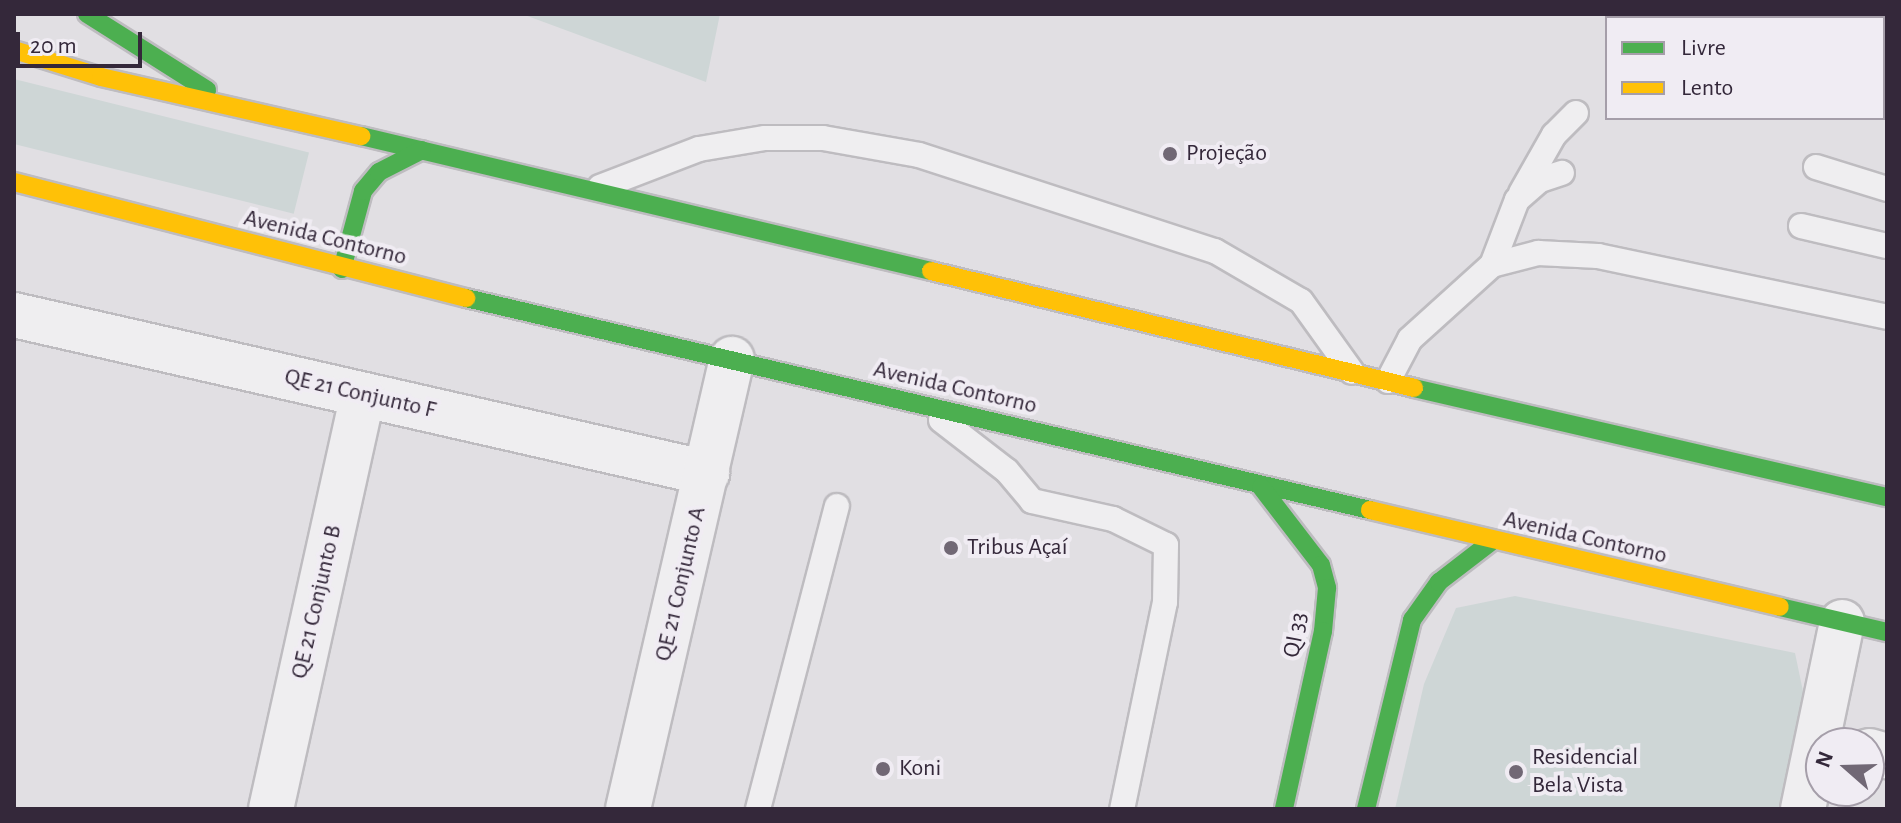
<!DOCTYPE html>
<html>
<head>
<meta charset="utf-8">
<style>
  body { margin:0 }
  #map { position:relative; width:1901px; height:823px; overflow:hidden; background:#e1dfe3; font-family:"Alegreya Sans",sans-serif }
  div>[style] { position:absolute }
  [style*='--x'] { left:calc(var(--x)*1px); top:calc(var(--y)*1px); width:calc(var(--w)*1px); rotate:calc(var(--a)*1deg) }
  .green>* { inset:0; background:#ced6d6; transform-origin:0 0 }
  .roads { filter:drop-shadow(2px 0 #bebcc0) drop-shadow(-2px 0 #bebcc0) drop-shadow(0 2px #bebcc0) drop-shadow(0 -2px #bebcc0) }
  .lane>* { height:24px; margin:-12px; padding:0 12px; transform-origin:12px; border-radius:12px; background:#efeef0 }
  .street>* { height:44px; margin:-22px; padding:0 22px; transform-origin:22px; border-radius:22px; background:#efeef0 }
  .fast>* { height:18px; margin:-9px; padding:0 9px; transform-origin:9px; border-radius:9px; background:#4caf50 }
  .slow>* { height:18px; margin:-9px; padding:0 9px; transform-origin:9px; border-radius:9px; background:#ffc107 }
  .dots>* { width:22px; height:22px; translate:-50% -50%; box-sizing:border-box; border:4px solid #f0ecf3; border-radius:50% }
  span { translate:-50% -50%; white-space:nowrap; text-align:center; line-height:1.15; -webkit-text-stroke:8px #f0ecf3; paint-order:stroke }
  .poi-label { font-size:24px; color:#34283a }
  .left { translate:0 -50%; text-align:left }
  .street-label { font-size:24px; color:#34283a }
  .frame { position:absolute; inset:0; border:16px solid #34283a; pointer-events:none }
  .legend { position:absolute; left:1605px; top:16px; width:280px; height:104px; box-sizing:border-box; background:#f0ecf3; border:2px solid #a59ea9; margin:0; padding:10px 14px; list-style:none; font-size:24px; color:#34283a }
  .legend li { display:flex; align-items:center; gap:16px; height:40px }
  .legend b { width:40px; border:2px solid #a59ea9 }
  .north { position:absolute; left:1805px; top:727px; width:80px; height:80px; box-sizing:border-box; background:#f0ecf3; border:2px solid #a59ea9; border-radius:50%; rotate:290deg; font-size:22px; font-weight:700; line-height:32px; text-align:center; color:#34283a }
  .north::after { content:''; display:block; margin:auto; width:28px; height:36px; background:#716875; clip-path:polygon(50% 0,100% 100%,50% 72%,0 100%) }
  .scale { position:absolute; left:16px; top:32px; width:126px; height:36px; box-sizing:border-box; border:4px solid #34283a; border-top:0; padding-left:10px; font-size:24px; line-height:28px; white-space:nowrap; color:#34283a; -webkit-text-stroke:6px #f0ecf3; paint-order:stroke }
</style>
</head>
<body>
<div id="map">
  <div class="green">
    <div style="clip-path:polygon(522px 14px,720px 14px,706px 82px)"></div>
    <div style="left:14px;top:79px;width:304px;height:63px;rotate:14deg"></div>
    <div style="clip-path:polygon(1515px 596px,1795px 653px,1805px 701px,1779px 809px,1395px 809px,1424px 684px,1456px 608px)"></div>
  </div>
  <div class="roads">
    <div class="lane">
      <div style="--x:1816;--y:167;--w:74;--a:17.2"></div>
      <div style="--x:600;--y:187;--w:106;--a:-21"></div>
      <div style="--x:699;--y:149;--w:67;--a:-9.5"></div>
      <div style="--x:765;--y:138;--w:58;--a:0"></div>
      <div style="--x:823;--y:138;--w:97;--a:10"></div>
      <div style="--x:919;--y:155;--w:311;--a:18"></div>
      <div style="--x:1215;--y:251;--w:99;--a:30.2"></div>
      <div style="--x:1301;--y:301;--w:87;--a:54.3"></div>
      <div style="--x:1521;--y:193;--w:67;--a:-60.4"></div>
      <div style="--x:1554;--y:135;--w:31;--a:-45"></div>
      <div style="--x:1801;--y:226;--w:88;--a:13.1"></div>
      <div style="--x:1492;--y:265;--w:70;--a:-69"></div>
      <div style="--x:1517;--y:200;--w:30;--a:-41"></div>
      <div style="--x:1540;--y:180;--w:23;--a:-18"></div>
      <div style="--x:1388;--y:381;--w:47;--a:-62.4"></div>
      <div style="--x:1410;--y:339;--w:110;--a:-42.1"></div>
      <div style="--x:1492;--y:265;--w:48;--a:-14.6"></div>
      <div style="--x:1538;--y:253;--w:60;--a:2.9"></div>
      <div style="--x:1598;--y:256;--w:295;--a:11.9"></div>
      <div style="--x:941;--y:420;--w:83;--a:37.7"></div>
      <div style="--x:1007;--y:471;--w:39;--a:50"></div>
      <div style="--x:1032;--y:501;--w:83;--a:12.5"></div>
      <div style="--x:1113;--y:519;--w:59;--a:26.1"></div>
      <div style="--x:1166;--y:545;--w:57;--a:91"></div>
      <div style="--x:1165;--y:602;--w:211;--a:101.7"></div>
      <div style="--x:758;--y:809;--w:313;--a:-75.4"></div>
    </div>
    <div class="street">
      <div style="--x:14;--y:315;--w:711;--a:12.84"></div>
      <div style="--x:1869;--y:751;--w:19;--a:16"></div>
      <div style="--x:271;--y:809;--w:424;--a:-77.5"></div>
      <div style="--x:628;--y:809;--w:462;--a:-77"></div>
      <div style="--x:1803;--y:809;--w:191;--a:-78.2"></div>
    </div>
    <div class="fast">
      <div style="--x:87;--y:14;--w:142;--a:32.3"></div>
      <div style="--x:361;--y:136;--w:586;--a:13.32"></div>
      <div style="--x:342;--y:269;--w:81;--a:-74.9"></div>
      <div style="--x:363;--y:191;--w:25;--a:-50"></div>
      <div style="--x:379;--y:172;--w:48;--a:-27.1"></div>
      <div style="--x:466;--y:298;--w:929;--a:13.2"></div>
      <div style="--x:1414;--y:388;--w:485;--a:13"></div>
      <div style="--x:1261;--y:487;--w:98;--a:52.4"></div>
      <div style="--x:1321;--y:565;--w:24;--a:75"></div>
      <div style="--x:1327;--y:588;--w:43;--a:95.3"></div>
      <div style="--x:1323;--y:631;--w:182;--a:102.4"></div>
      <div style="--x:1780;--y:607;--w:110;--a:13.2"></div>
      <div style="--x:1366;--y:809;--w:195;--a:-76.3"></div>
      <div style="--x:1412;--y:620;--w:47;--a:-54.6"></div>
      <div style="--x:1439;--y:582;--w:67;--a:-37.7"></div>
    </div>
    <div class="slow">
      <div style="--x:14;--y:50;--w:91;--a:17.2"></div>
      <div style="--x:101;--y:77;--w:267;--a:12.8"></div>
      <div style="--x:14;--y:182;--w:467;--a:14.4"></div>
      <div style="--x:931;--y:271;--w:497;--a:13.6"></div>
      <div style="--x:1370;--y:510;--w:421;--a:13.3"></div>
    </div>
  </div>
  <div class="dots">
    <div style="left:1170px;top:154px;background:#716875"></div>
    <div style="left:951px;top:548px;background:#716875"></div>
    <div style="left:883px;top:769px;background:#716875"></div>
    <div style="left:1516px;top:772px;background:#716875"></div>
  </div>
  <div class="poi-label">
    <span class="left" style="left:1186px;top:154px">Projeção</span>
    <span class="left" style="left:967px;top:548px">Tribus Açaí</span>
    <span class="left" style="left:1532px;top:772px">Residencial<br>Bela Vista</span>
    <span class="left" style="left:899px;top:769px">Koni</span>
  </div>
  <div class="street-label">
    <span style="left:325px;top:238px;rotate:14deg">Avenida Contorno</span>
    <span style="left:955px;top:388px;rotate:13deg">Avenida Contorno</span>
    <span style="left:360px;top:394px;rotate:13deg">QE 21 Conjunto F</span>
    <span style="left:1585px;top:538px;rotate:13deg">Avenida Contorno</span>
    <span style="left:681px;top:584px;rotate:-77deg">QE 21 Conjunto A</span>
    <span style="left:317px;top:602px;rotate:-77deg">QE 21 Conjunto B</span>
    <span style="left:1296px;top:635px;rotate:-79deg">QI 33</span>
  </div>
  <div class="frame"></div>
  <ul class="legend">
  <li><b style="height:10px;background:#4caf50"></b>Livre</li>
  <li><b style="height:10px;background:#ffc107"></b>Lento</li>
  </ul>
  <div class="north">N</div>
  <div class="scale">20 m</div>
</div>
</body>
</html>
